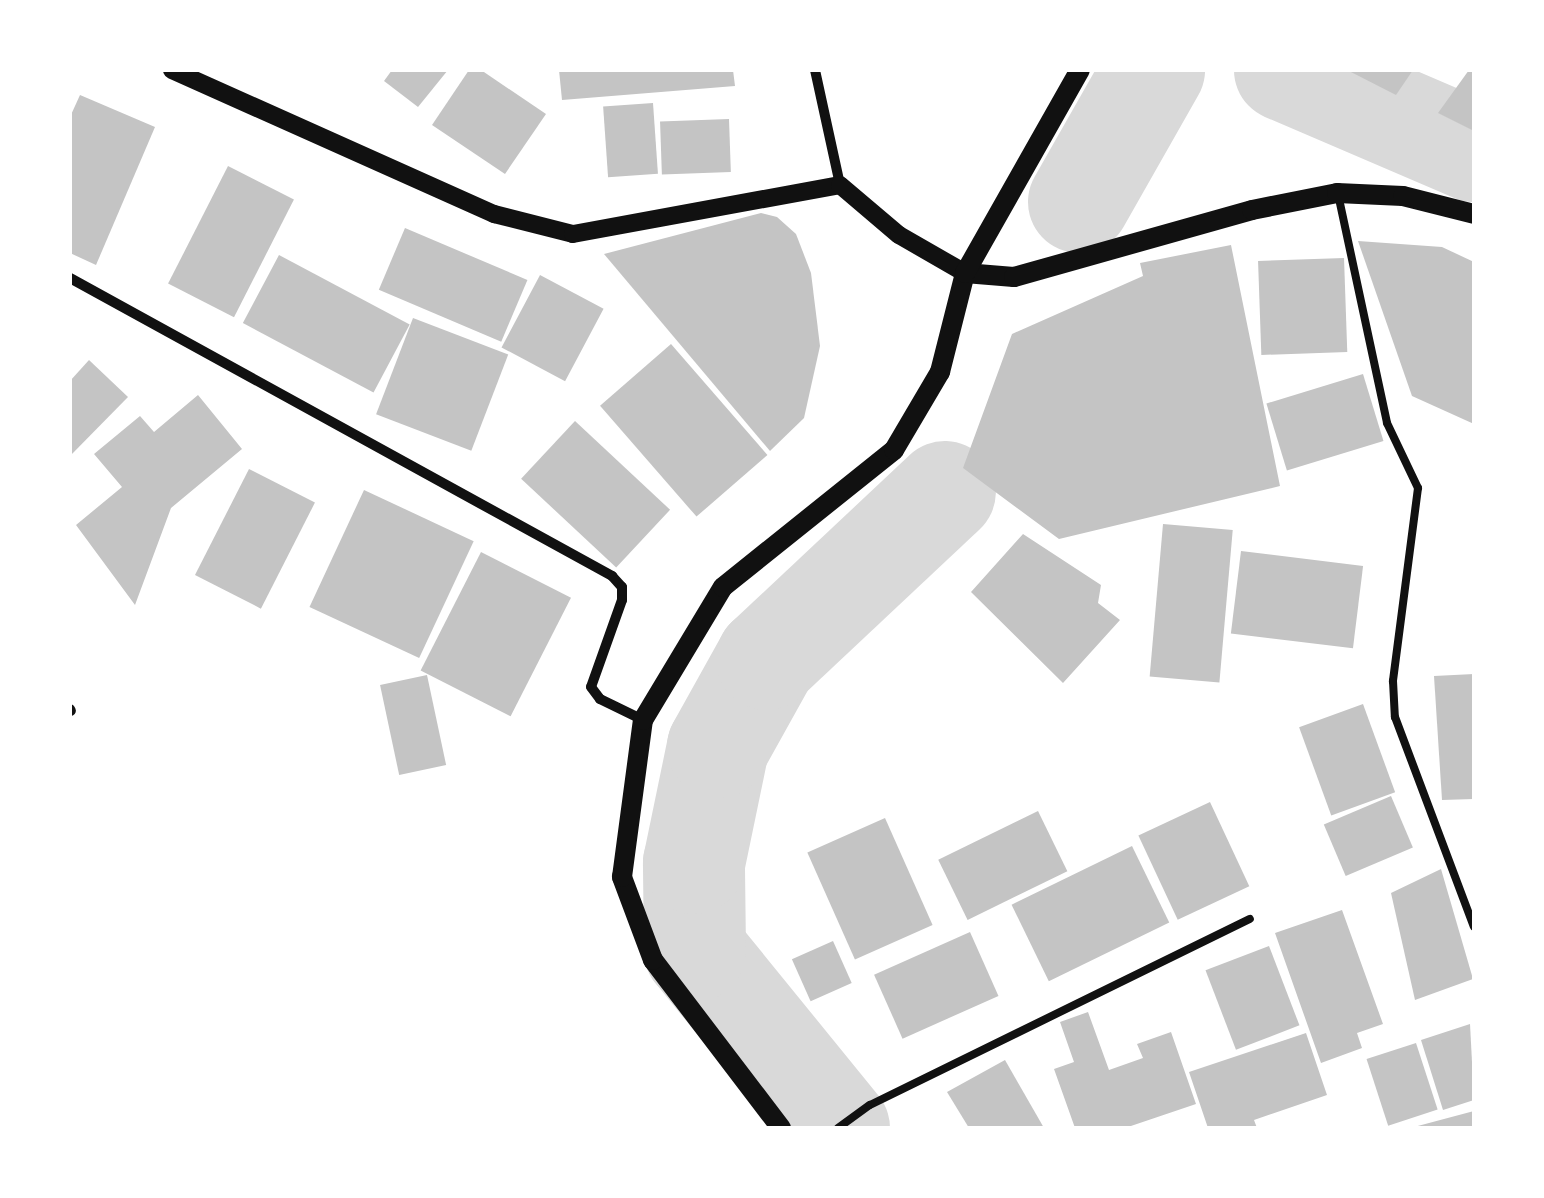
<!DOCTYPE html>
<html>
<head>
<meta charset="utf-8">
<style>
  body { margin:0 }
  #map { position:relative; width:1544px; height:1198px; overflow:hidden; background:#fff; font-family:Quicksand,sans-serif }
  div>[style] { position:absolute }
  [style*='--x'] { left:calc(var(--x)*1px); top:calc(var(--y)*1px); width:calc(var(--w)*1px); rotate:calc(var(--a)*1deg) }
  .river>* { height:102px; margin:-51px; padding:0 51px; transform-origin:51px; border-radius:51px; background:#d9d9d9 }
  .building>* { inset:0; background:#c4c4c4; transform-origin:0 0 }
  .service>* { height:8px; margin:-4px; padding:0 4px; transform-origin:4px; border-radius:4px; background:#111 }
  .minor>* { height:10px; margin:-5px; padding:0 5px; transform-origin:5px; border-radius:5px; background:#111 }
  .tertiary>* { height:18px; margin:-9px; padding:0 9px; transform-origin:9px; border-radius:9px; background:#111 }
  .secondary>* { height:20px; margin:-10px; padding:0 10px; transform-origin:10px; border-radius:10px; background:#111 }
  span { translate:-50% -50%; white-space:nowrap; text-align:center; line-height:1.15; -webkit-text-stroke:10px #fff; paint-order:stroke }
  .frame { position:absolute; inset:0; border:72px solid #fff; pointer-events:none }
</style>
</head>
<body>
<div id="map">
  <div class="river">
    <div style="--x:1285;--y:70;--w:206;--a:23.2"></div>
    <div style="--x:1079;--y:202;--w:152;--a:-60.4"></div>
    <div style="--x:839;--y:1128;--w:228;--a:-129.1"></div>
    <div style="--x:695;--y:951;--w:88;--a:-90.7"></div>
    <div style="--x:694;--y:863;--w:118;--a:-78.3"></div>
    <div style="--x:718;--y:747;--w:101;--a:-60.9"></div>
    <div style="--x:767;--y:659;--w:244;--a:-43.2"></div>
  </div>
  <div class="building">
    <div style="clip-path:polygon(392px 70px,448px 70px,418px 107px,384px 81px)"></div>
    <div style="clip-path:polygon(469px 70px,481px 70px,546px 114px,505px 174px,432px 125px)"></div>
    <div style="clip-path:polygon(559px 70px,733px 70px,735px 86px,562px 100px)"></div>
    <div style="clip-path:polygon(1347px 70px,1413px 70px,1396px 95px)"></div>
    <div style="clip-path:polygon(1469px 70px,1474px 70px,1474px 131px,1438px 113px)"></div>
    <div style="clip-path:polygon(80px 95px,155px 127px,96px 265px,70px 253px,70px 117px)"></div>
    <div style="left:653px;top:103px;width:71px;height:50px;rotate:86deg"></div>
    <div style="left:729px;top:119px;width:53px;height:69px;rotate:88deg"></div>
    <div style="left:228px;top:166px;width:74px;height:132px;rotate:27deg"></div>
    <div style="clip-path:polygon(761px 213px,777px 217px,796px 234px,811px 273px,820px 346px,804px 418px,770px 451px,604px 254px)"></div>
    <div style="left:405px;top:228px;width:133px;height:67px;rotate:23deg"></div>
    <div style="clip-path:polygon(1358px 241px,1442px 247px,1474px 262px,1474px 424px,1412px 396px)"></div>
    <div style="clip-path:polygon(1231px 245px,1280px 486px,1059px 539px,963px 468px,1012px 334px,1143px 276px,1140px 263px)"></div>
    <div style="left:279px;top:255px;width:148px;height:77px;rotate:28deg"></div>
    <div style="left:1344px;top:258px;width:94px;height:86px;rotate:88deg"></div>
    <div style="left:540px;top:275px;width:72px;height:82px;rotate:28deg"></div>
    <div style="left:413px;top:318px;width:102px;height:103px;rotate:21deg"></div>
    <div style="left:671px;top:344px;width:147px;height:94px;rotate:49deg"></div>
    <div style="clip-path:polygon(89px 360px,128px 397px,70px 456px,70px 381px)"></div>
    <div style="left:1363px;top:374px;width:70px;height:101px;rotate:73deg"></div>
    <div style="clip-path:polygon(198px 395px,242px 449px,171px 508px,135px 605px,76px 525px,122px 487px,94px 454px,140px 416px,154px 432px)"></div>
    <div style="left:575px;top:421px;width:130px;height:79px;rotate:43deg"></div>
    <div style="left:249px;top:469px;width:74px;height:119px;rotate:27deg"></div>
    <div style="left:364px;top:490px;width:121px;height:129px;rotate:25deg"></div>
    <div style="left:1163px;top:524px;width:70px;height:153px;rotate:5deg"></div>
    <div style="clip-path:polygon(1023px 534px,1101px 585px,1098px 603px,1120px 620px,1063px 683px,971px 592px)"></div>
    <div style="left:1241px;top:551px;width:123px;height:83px;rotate:7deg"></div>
    <div style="left:481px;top:552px;width:101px;height:133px;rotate:27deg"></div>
    <div style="clip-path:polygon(1474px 674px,1474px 799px,1442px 800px,1434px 676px)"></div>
    <div style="left:427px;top:675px;width:92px;height:48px;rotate:78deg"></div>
    <div style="left:1363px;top:704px;width:94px;height:68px;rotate:70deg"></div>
    <div style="left:1391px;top:796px;width:56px;height:73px;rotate:67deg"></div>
    <div style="left:1210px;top:802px;width:93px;height:79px;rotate:65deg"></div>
    <div style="left:1038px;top:811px;width:67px;height:111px;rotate:64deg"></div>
    <div style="left:885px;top:818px;width:117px;height:85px;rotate:66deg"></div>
    <div style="left:1132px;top:846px;width:85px;height:134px;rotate:64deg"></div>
    <div style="clip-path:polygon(1441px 869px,1473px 979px,1415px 1000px,1391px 893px)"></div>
    <div style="clip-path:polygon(1342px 910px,1383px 1024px,1357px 1033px,1362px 1048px,1321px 1063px,1275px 933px)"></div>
    <div style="left:970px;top:932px;width:70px;height:105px;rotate:66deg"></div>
    <div style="left:833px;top:941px;width:46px;height:45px;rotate:66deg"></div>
    <div style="left:1269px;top:946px;width:85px;height:68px;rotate:69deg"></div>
    <div style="clip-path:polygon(1088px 1012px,1109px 1070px,1143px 1058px,1137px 1044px,1171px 1032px,1196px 1104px,1125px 1128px,1075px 1128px,1054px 1069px,1074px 1062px,1060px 1022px)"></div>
    <div style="clip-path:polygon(1470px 1024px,1474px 1100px,1443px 1110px,1421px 1040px)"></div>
    <div style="clip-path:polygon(1306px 1033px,1327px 1095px,1254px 1120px,1257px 1128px,1208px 1128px,1189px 1072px)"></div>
    <div style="left:1416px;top:1043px;width:70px;height:52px;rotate:72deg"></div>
    <div style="clip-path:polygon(1005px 1060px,1044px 1128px,969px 1128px,947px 1092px)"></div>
    <div style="clip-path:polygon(1474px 1111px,1474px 1128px,1414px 1128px,1414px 1127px)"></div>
  </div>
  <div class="service">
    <div style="--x:1338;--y:194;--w:234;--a:77.9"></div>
    <div style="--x:1387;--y:423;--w:72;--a:64.5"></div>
    <div style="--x:1418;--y:488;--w:195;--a:97.4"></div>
    <div style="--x:1393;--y:681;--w:36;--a:87"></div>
    <div style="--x:1395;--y:717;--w:224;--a:69.4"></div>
    <div style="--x:838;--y:1128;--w:39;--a:-36"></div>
    <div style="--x:870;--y:1105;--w:423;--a:-26.1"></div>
  </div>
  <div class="minor">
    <div style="--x:815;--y:70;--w:118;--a:77.7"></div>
    <div style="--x:70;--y:278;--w:619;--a:28.8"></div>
    <div style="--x:612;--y:576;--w:15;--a:48"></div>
    <div style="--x:622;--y:587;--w:13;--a:90"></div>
    <div style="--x:622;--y:600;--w:92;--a:109.6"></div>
    <div style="--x:591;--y:687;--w:15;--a:53"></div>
    <div style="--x:600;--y:699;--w:48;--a:26"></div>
    <div style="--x:70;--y:709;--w:2;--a:63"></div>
  </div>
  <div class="tertiary">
    <div style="--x:172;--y:70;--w:353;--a:24.1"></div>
    <div style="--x:494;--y:214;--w:81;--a:14.2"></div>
    <div style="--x:573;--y:234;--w:271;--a:-10.4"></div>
    <div style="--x:840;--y:185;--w:77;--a:40.3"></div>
    <div style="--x:899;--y:235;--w:76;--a:29.9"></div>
  </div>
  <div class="secondary">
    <div style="--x:965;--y:273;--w:49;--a:4.7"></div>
    <div style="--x:1014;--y:277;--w:247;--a:-15.7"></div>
    <div style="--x:1252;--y:210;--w:87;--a:-11.3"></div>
    <div style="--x:1337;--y:193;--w:66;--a:2.6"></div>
    <div style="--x:1403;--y:196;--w:73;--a:14.2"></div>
    <div style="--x:781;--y:1128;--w:211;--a:-127.3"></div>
    <div style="--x:653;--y:960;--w:89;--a:-110.5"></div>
    <div style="--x:622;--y:877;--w:158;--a:-82.4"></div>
    <div style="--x:643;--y:720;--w:155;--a:-59"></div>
    <div style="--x:723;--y:587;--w:219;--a:-38.7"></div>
    <div style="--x:894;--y:450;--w:91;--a:-59.5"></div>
    <div style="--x:940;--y:372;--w:102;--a:-75.8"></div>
    <div style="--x:965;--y:273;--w:233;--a:-60.5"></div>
  </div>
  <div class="frame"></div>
</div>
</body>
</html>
